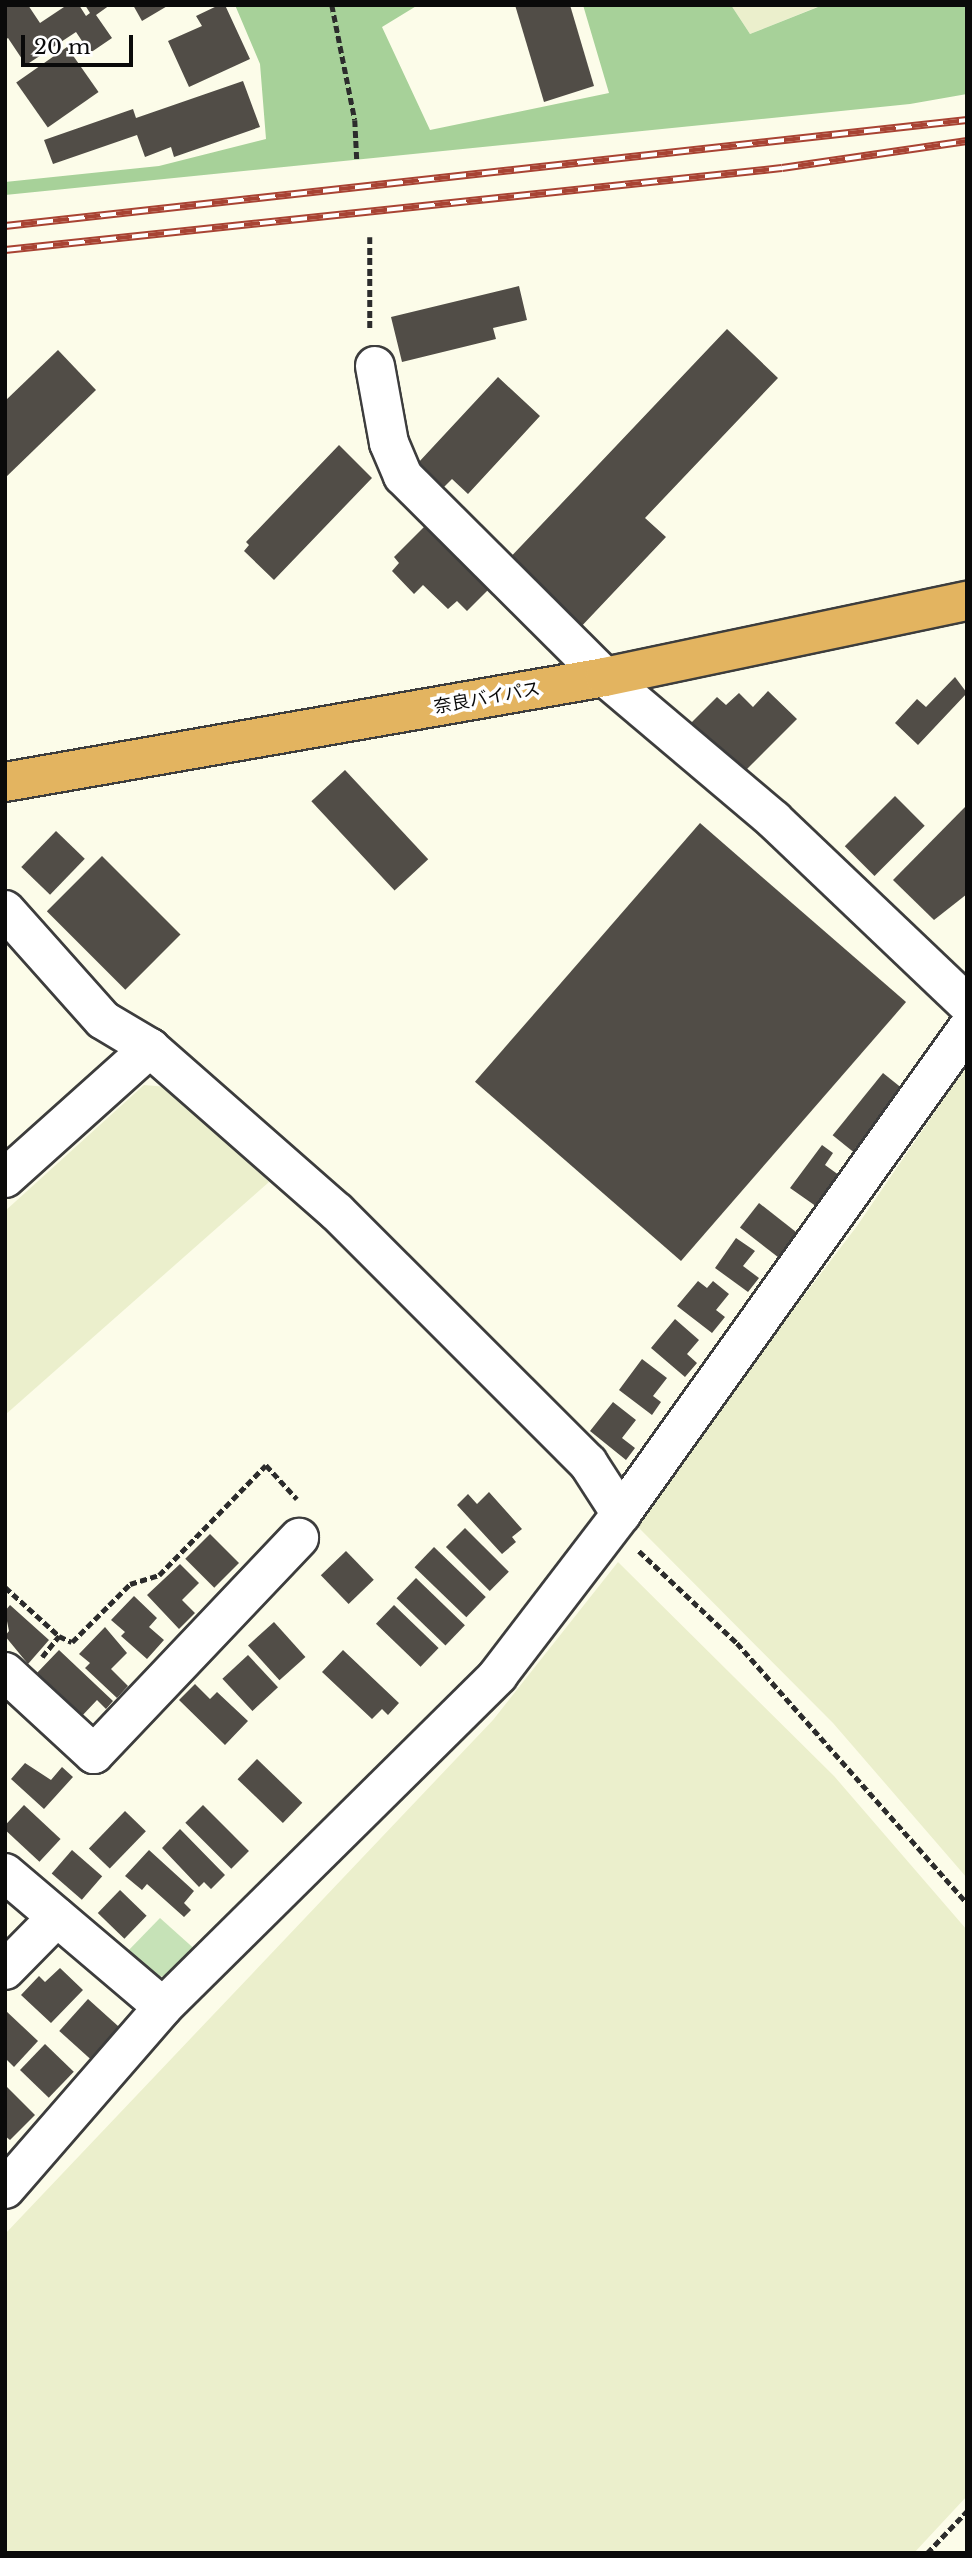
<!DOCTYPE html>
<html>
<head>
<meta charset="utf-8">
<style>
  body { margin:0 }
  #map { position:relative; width:972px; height:2558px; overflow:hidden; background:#fcfce9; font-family:"Libre Baskerville","Noto Sans JP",serif }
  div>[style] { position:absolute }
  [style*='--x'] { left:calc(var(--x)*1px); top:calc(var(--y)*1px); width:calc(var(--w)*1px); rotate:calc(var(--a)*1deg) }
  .farmland>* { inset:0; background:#ebefcc }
  .green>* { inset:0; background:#c6e2b7 }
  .forest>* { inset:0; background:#a7d199 }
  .building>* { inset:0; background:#514d47; transform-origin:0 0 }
  .path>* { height:4.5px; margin-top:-2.25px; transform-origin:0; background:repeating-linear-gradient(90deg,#2c2c2c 0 7px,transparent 0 10.5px) }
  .roads { filter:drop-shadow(2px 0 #3d3d3d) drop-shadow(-2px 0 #3d3d3d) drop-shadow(0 2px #3d3d3d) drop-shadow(0 -2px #3d3d3d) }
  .minor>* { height:38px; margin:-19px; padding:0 19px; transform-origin:19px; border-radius:19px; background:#fff }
  .highway>* { height:38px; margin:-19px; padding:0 19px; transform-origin:19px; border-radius:19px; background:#e3b460 }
  .rail>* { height:8px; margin-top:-4px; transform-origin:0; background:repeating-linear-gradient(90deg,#fff 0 16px,#a84333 0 32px); box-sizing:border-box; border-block:2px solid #a84333 }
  span { translate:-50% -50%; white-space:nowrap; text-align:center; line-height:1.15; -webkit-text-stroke:7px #fff; paint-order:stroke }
  .street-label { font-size:18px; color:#0a0a0a }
  .frame { position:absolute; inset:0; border:7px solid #0a0a0a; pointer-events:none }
  .scale { position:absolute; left:21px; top:35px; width:112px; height:32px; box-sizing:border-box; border:4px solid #0a0a0a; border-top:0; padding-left:9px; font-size:21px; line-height:24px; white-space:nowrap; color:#0a0a0a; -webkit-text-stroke:5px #fff; paint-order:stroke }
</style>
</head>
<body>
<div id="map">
  <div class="farmland">
    <div style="clip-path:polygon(731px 5px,822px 5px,750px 34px)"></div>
    <div style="clip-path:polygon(967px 1065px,967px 1878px,833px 1723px,638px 1527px,733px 1389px,857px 1226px)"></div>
    <div style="clip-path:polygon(144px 1085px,167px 1087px,269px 1182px,5px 1415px,5px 1211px)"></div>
    <div style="clip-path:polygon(618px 1562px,834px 1776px,967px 1930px,967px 2496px,914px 2553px,5px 2553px,5px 2234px,493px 1720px)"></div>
  </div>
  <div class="green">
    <div style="clip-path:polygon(160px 1918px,199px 1953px,174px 1977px,149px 1976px,124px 1955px)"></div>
  </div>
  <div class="forest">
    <div style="clip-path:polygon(235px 5px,418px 5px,382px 27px,430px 130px,609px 93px,583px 5px,731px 5px,750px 34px,823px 5px,967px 5px,967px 94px,910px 104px,5px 195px,5px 182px,159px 166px,266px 139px,260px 64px)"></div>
  </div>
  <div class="building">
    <div style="clip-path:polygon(5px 5px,28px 5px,40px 23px,67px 5px,79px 5px,86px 16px,90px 13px,85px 5px,110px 5px,96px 15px,112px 38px,90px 53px,76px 32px,26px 65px,8px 38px,5px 40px)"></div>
    <div style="clip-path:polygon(133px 5px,169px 5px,142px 21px)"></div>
    <div style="clip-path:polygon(219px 5px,225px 5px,250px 59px,189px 87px,168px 41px,202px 26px,196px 16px)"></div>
    <div style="clip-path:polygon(515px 5px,570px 5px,594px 86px,544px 102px)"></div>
    <div style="left:67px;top:47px;width:55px;height:62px;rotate:55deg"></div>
    <div style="clip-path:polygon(243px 81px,260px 127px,174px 157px,171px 147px,145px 157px,137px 135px,53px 164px,44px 140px,133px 109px,136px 118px)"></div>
    <div style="clip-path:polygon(519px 286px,527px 320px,493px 328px,496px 339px,402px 362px,391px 317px)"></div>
    <div style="clip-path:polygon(727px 329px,778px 378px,645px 518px,666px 537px,577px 631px,505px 563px)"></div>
    <div style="clip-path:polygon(58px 350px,96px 390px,5px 478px,5px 401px)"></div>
    <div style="clip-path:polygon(498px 377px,540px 416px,468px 494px,452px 479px,444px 487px,418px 463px)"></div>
    <div style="clip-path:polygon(339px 445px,372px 478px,274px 580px,244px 551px,249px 545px,246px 542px)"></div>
    <div style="clip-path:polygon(425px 526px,489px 589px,467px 611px,457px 601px,448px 609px,423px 585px,414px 594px,392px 571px,399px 563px,394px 557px)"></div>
    <div style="clip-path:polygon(955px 677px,967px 693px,918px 745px,895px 723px,917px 699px,926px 707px)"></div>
    <div style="clip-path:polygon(768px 691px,797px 719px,738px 778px,686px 728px,717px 697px,726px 705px,739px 693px,753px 707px)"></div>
    <div style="left:345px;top:770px;width:122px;height:46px;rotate:47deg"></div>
    <div style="left:895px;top:796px;width:42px;height:71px;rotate:45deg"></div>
    <div style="clip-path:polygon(967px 805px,967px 894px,934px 920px,893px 880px)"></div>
    <div style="left:700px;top:823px;width:273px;height:343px;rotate:41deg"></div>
    <div style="left:56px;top:831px;width:40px;height:50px;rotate:44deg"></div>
    <div style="left:102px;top:856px;width:111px;height:78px;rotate:45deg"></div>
    <div style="left:883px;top:1073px;width:26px;height:80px;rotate:39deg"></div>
    <div style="clip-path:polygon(822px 1145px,833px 1153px,825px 1165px,843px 1178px,820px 1209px,790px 1188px)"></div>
    <div style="left:759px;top:1203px;width:49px;height:31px;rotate:38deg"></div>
    <div style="clip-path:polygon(736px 1238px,755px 1251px,743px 1266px,759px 1278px,748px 1292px,715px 1268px)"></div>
    <div style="clip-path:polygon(698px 1281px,707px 1288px,713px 1281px,729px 1294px,716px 1310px,725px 1317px,712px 1333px,677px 1306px)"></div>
    <div style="clip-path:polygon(675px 1319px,699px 1340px,687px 1354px,697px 1363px,685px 1377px,651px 1348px)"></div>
    <div style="clip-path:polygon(642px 1359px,667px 1378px,653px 1396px,661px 1402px,652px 1415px,619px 1390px)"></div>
    <div style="clip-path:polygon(613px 1402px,636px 1420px,622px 1438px,635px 1448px,626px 1460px,590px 1431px)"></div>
    <div style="clip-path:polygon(489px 1492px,522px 1529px,512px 1537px,516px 1542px,502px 1554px,457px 1505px,468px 1494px,477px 1504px)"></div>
    <div style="left:465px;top:1528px;width:62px;height:27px;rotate:45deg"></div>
    <div style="left:210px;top:1534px;width:41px;height:35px;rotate:45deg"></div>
    <div style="left:434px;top:1547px;width:72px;height:28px;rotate:44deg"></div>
    <div style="left:346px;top:1551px;width:40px;height:35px;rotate:46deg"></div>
    <div style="clip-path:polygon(180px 1564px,199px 1583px,182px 1600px,195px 1613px,179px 1629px,147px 1595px)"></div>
    <div style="left:416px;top:1578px;width:68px;height:28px;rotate:44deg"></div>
    <div style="clip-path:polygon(134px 1596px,157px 1618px,149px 1627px,164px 1640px,147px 1659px,121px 1636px,125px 1632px,111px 1620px)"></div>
    <div style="clip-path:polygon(10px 1605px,49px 1640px,28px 1664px,5px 1636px,9px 1631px,5px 1611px)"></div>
    <div style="left:394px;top:1605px;width:62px;height:26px;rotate:44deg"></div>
    <div style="left:274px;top:1622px;width:47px;height:35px;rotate:48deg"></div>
    <div style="clip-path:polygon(105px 1627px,127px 1653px,111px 1669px,128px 1686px,117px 1698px,85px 1668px,90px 1663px,79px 1654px)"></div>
    <div style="clip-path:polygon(59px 1650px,113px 1701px,106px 1709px,97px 1700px,80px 1718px,35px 1675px)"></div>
    <div style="clip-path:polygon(343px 1650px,399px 1703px,388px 1715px,382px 1709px,372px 1719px,322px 1672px)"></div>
    <div style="left:248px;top:1655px;width:44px;height:35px;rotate:47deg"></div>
    <div style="clip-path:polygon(195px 1684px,210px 1699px,217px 1692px,248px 1721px,225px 1745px,179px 1700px)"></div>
    <div style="left:257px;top:1759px;width:63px;height:28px;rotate:44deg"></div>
    <div style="clip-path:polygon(25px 1763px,51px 1780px,62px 1767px,73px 1777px,44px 1809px,11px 1779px)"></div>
    <div style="left:24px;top:1805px;width:50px;height:31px;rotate:43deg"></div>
    <div style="left:203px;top:1805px;width:65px;height:25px;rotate:45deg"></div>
    <div style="left:125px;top:1811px;width:29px;height:52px;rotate:44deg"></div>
    <div style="clip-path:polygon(180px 1829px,225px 1875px,211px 1889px,204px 1882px,199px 1887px,162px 1848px)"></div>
    <div style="left:72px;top:1850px;width:40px;height:31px;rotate:41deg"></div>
    <div style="clip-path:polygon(149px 1850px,194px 1891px,184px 1903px,191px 1910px,184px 1917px,147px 1884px,142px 1890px,125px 1876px)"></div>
    <div style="left:120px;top:1890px;width:37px;height:32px;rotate:44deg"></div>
    <div style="clip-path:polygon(60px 1968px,83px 1990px,51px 2023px,21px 1995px,39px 1976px,45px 1982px)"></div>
    <div style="left:88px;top:1999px;width:46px;height:43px;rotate:42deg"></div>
    <div style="clip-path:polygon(5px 2010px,38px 2041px,14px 2067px,5px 2058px)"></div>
    <div style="left:45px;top:2044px;width:40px;height:36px;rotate:44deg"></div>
    <div style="clip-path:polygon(7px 2087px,35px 2115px,10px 2140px,5px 2136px)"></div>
  </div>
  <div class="path">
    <div style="--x:332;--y:5;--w:117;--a:78.7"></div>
    <div style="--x:355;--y:120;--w:41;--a:87.2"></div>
    <div style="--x:370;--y:237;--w:94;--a:90"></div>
    <div style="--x:639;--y:1551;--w:134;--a:43.2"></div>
    <div style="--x:737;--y:1643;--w:347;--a:48.5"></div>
    <div style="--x:5;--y:1587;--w:73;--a:42.2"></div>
    <div style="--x:59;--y:1636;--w:14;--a:25"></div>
    <div style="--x:72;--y:1642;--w:82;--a:-45"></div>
    <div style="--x:130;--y:1584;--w:30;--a:-17"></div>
    <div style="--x:159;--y:1575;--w:153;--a:-45.8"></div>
    <div style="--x:266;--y:1465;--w:46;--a:47.6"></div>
    <div style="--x:42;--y:1657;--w:27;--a:-51"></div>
    <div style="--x:927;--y:2553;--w:58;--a:-46.4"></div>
  </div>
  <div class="roads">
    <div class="minor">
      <div style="--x:375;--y:366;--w:78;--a:79.7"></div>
      <div style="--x:389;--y:443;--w:36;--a:67"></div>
      <div style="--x:403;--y:476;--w:285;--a:44.9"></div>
      <div style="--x:605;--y:677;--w:221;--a:40.2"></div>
      <div style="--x:774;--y:820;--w:267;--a:43.6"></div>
      <div style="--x:5;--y:910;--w:147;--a:48.3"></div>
      <div style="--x:103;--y:1020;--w:55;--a:30.8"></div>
      <div style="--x:150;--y:1048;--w:249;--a:41.3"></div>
      <div style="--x:337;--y:1212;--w:355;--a:45"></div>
      <div style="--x:588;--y:1463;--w:61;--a:57.1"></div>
      <div style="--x:5;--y:1178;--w:195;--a:-41.9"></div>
      <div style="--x:5;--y:1672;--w:121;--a:42.7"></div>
      <div style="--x:94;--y:1754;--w:298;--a:-46.5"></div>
      <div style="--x:5;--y:1873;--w:207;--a:40.3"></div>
      <div style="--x:5;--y:1970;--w:74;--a:-45.5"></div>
      <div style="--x:5;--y:2189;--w:241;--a:-49"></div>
      <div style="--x:163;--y:2007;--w:472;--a:-44.7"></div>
      <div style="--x:498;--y:1675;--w:203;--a:-52.6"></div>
      <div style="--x:621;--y:1514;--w:596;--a:-54.5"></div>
    </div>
    <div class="highway">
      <div style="--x:5;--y:782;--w:609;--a:-9.93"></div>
      <div style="--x:605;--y:677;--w:370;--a:-11.9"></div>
    </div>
  </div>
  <div class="rail">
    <div style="--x:5;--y:226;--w:968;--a:-6.29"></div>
    <div style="--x:5;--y:250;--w:781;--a:-6.02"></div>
    <div style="--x:782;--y:168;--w:187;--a:-8.3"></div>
  </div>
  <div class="street-label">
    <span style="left:487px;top:698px;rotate:-10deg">奈良バイパス</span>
  </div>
  <div class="frame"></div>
  <div class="scale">20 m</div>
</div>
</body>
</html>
